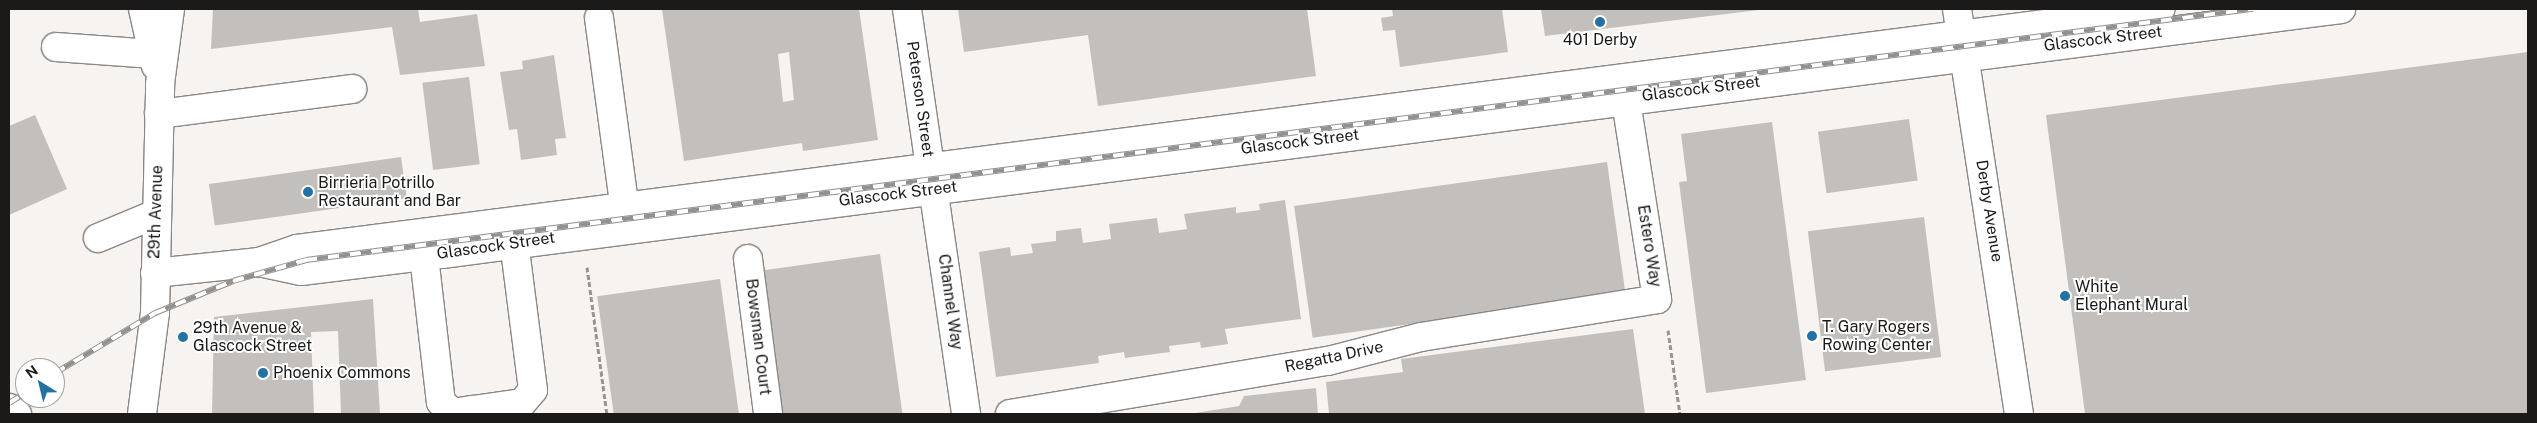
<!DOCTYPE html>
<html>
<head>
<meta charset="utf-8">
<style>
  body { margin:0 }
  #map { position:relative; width:2537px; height:423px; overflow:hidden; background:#f6f3f1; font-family:"Public Sans",sans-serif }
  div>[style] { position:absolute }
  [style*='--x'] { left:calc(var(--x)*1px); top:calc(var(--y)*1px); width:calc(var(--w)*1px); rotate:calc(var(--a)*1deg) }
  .building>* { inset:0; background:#c2bfbd; transform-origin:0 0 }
  .path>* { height:3px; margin-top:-1.5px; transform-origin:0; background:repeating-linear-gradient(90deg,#979593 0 5px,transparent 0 7.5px) }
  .roads { filter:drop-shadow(1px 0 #8a8786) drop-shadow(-1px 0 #8a8786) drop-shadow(0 1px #8a8786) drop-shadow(0 -1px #8a8786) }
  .minor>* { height:28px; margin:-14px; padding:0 14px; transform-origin:14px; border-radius:14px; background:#fff }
  .major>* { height:28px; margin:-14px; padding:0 14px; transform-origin:14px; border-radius:14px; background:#fff }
  .rail>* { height:5.5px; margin-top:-2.75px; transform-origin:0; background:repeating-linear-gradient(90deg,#fff 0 11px,#93918f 0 22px); box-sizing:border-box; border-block:1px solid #93918f }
  .dots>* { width:14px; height:14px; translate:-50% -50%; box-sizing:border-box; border:2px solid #fff; border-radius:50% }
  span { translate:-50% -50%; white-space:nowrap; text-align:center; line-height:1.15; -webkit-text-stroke:4px #fff; paint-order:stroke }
  .street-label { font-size:16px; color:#1b1a19 }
  .poi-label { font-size:16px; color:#1b1a19 }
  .left { translate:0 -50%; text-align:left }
  .frame { position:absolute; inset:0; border:10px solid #1b1a19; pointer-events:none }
  .north { position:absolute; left:15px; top:358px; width:50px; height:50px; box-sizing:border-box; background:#fff; border:1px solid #a4a3a3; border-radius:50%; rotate:324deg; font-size:14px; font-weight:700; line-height:20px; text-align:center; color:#1b1a19 }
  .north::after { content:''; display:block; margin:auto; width:18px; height:22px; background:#2272a4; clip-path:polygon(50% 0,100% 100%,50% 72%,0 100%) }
</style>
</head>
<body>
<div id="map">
  <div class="building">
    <div style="clip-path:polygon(213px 9px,418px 9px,420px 22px,477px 14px,485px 66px,400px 75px,392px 27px,211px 49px)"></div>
    <div style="clip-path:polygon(evenodd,662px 9px,859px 9px,878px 140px,803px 151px,802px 143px,684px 161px,662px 9px,789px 52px,794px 100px,783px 102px,778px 54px,789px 52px)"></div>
    <div style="clip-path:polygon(958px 9px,1307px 9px,1316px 76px,1098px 106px,1088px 35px,964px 52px)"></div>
    <div style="clip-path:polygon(1392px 9px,1502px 9px,1508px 52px,1400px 67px,1395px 30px,1383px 31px,1381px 18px,1393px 16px)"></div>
    <div style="clip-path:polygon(1541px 9px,1759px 9px,1759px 10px,1545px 36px)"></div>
    <div style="clip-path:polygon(2528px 52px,2528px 414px,2085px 414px,2046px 115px)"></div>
    <div style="clip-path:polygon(554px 55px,566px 138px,555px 139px,557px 155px,521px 160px,517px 129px,509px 130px,500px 72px,523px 69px,522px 61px)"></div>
    <div style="left:469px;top:77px;width:88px;height:47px;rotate:83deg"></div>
    <div style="clip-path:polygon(35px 115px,67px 189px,9px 215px,9px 126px)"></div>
    <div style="left:1909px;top:119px;width:62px;height:92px;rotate:82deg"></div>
    <div style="clip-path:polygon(1772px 122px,1806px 380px,1706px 393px,1679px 182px,1687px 181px,1681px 134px)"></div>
    <div style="left:401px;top:157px;width:42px;height:194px;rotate:82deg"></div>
    <div style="left:1607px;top:162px;width:133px;height:316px;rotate:82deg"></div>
    <div style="clip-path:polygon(1285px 200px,1301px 319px,1225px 329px,1228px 344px,1201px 348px,1200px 342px,1169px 346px,1170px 352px,1125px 358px,1124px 352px,1098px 356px,1099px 363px,996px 377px,979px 252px,1010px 247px,1011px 256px,1033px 253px,1031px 244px,1056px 241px,1056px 231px,1081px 228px,1083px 243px,1111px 239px,1109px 224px,1157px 218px,1159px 233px,1187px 229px,1184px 214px,1236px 207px,1236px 213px,1260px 210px,1259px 204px)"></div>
    <div style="left:1924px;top:217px;width:141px;height:117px;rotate:83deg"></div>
    <div style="left:880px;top:254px;width:162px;height:122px;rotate:82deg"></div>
    <div style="left:720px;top:279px;width:136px;height:124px;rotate:82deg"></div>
    <div style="clip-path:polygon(373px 299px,380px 414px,341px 414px,338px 331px,311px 332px,314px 414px,212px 414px,214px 317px)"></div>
    <div style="clip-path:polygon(1633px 329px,1645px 414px,1329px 414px,1326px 382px,1403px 372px,1401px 359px)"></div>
    <div style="clip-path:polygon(1316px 388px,1318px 414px,1189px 414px,1239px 406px,1244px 396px)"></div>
  </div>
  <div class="path">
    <div style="--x:587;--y:267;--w:148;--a:82.3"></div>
    <div style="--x:1668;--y:330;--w:85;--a:81.9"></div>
  </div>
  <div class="roads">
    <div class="minor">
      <div style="--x:907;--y:9;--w:409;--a:81.7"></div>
      <div style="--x:1957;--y:9;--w:410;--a:81.3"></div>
      <div style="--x:599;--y:18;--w:208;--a:82.3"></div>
      <div style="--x:56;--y:47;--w:97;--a:4.1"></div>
      <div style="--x:159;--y:114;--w:195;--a:-7.4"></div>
      <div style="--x:98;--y:238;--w:63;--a:-22.5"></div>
      <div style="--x:422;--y:239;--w:164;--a:83.4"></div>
      <div style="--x:441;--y:402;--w:16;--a:43"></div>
      <div style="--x:453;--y:413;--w:20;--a:-9"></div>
      <div style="--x:473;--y:410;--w:49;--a:-8.1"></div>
      <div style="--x:522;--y:403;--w:17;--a:-50"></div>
      <div style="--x:533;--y:390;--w:165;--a:-97.3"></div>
      <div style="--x:748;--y:259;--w:156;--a:82.6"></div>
      <div style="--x:259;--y:262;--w:43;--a:12.1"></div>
      <div style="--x:301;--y:271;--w:142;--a:-6.9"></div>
      <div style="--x:442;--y:254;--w:1915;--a:-7.35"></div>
      <div style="--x:155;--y:273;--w:105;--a:-6"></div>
      <div style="--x:259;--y:262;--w:40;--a:-18.9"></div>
      <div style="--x:297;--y:249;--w:1879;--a:-7.34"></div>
      <div style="--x:1010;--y:414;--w:322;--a:-9.5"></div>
      <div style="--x:1328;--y:361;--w:96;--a:-14.5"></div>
      <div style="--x:1421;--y:337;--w:239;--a:-9.1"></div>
      <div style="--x:1657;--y:299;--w:221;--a:-98.9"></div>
    </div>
    <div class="major">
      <div style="--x:143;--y:9;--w:58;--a:77.2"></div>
      <div style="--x:9;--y:408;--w:10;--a:37"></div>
      <div style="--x:142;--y:414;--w:102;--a:-82.7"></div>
      <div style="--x:155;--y:313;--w:229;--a:-88.7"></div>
      <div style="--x:160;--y:84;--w:76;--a:-82.4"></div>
    </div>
  </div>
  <div class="rail">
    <div style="--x:55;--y:373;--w:117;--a:-31"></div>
    <div style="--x:155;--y:313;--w:84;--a:-22.3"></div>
    <div style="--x:233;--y:281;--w:76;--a:-16"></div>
    <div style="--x:306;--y:260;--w:1963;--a:-7.35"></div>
    <div style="--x:9;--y:403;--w:19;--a:-32"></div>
  </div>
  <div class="dots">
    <div style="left:1600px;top:22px;background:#2272a4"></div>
    <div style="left:308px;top:192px;background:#2272a4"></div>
    <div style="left:2065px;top:296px;background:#2272a4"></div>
    <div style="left:1812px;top:336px;background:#2272a4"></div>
    <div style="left:183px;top:337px;background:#2272a4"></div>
    <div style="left:263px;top:373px;background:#2272a4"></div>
  </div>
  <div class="street-label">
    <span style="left:2103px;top:39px;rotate:-7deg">Glascock Street</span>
    <span style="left:1701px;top:89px;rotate:-7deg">Glascock Street</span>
    <span style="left:920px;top:99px;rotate:82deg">Peterson Street</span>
    <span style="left:1300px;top:142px;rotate:-7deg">Glascock Street</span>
    <span style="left:898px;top:194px;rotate:-7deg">Glascock Street</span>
    <span style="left:1989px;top:211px;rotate:81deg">Derby Avenue</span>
    <span style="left:156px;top:212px;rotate:-88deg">29th Avenue</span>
    <span style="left:496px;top:246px;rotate:-8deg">Glascock Street</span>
    <span style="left:1649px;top:246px;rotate:81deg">Estero Way</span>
    <span style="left:950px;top:302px;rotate:82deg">Channel Way</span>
    <span style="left:758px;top:337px;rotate:83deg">Bowsman Court</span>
    <span style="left:1334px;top:357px;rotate:-12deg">Regatta Drive</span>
  </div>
  <div class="poi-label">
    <span style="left:1600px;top:40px">401 Derby</span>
    <span class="left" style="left:318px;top:192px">Birrieria Potrillo<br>Restaurant and Bar</span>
    <span class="left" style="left:2075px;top:296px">White<br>Elephant Mural</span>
    <span class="left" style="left:1822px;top:336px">T. Gary Rogers<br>Rowing Center</span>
    <span class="left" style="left:193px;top:337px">29th Avenue &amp;<br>Glascock Street</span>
    <span class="left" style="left:273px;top:373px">Phoenix Commons</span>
  </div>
  <div class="frame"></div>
  <div class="north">N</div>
</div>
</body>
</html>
